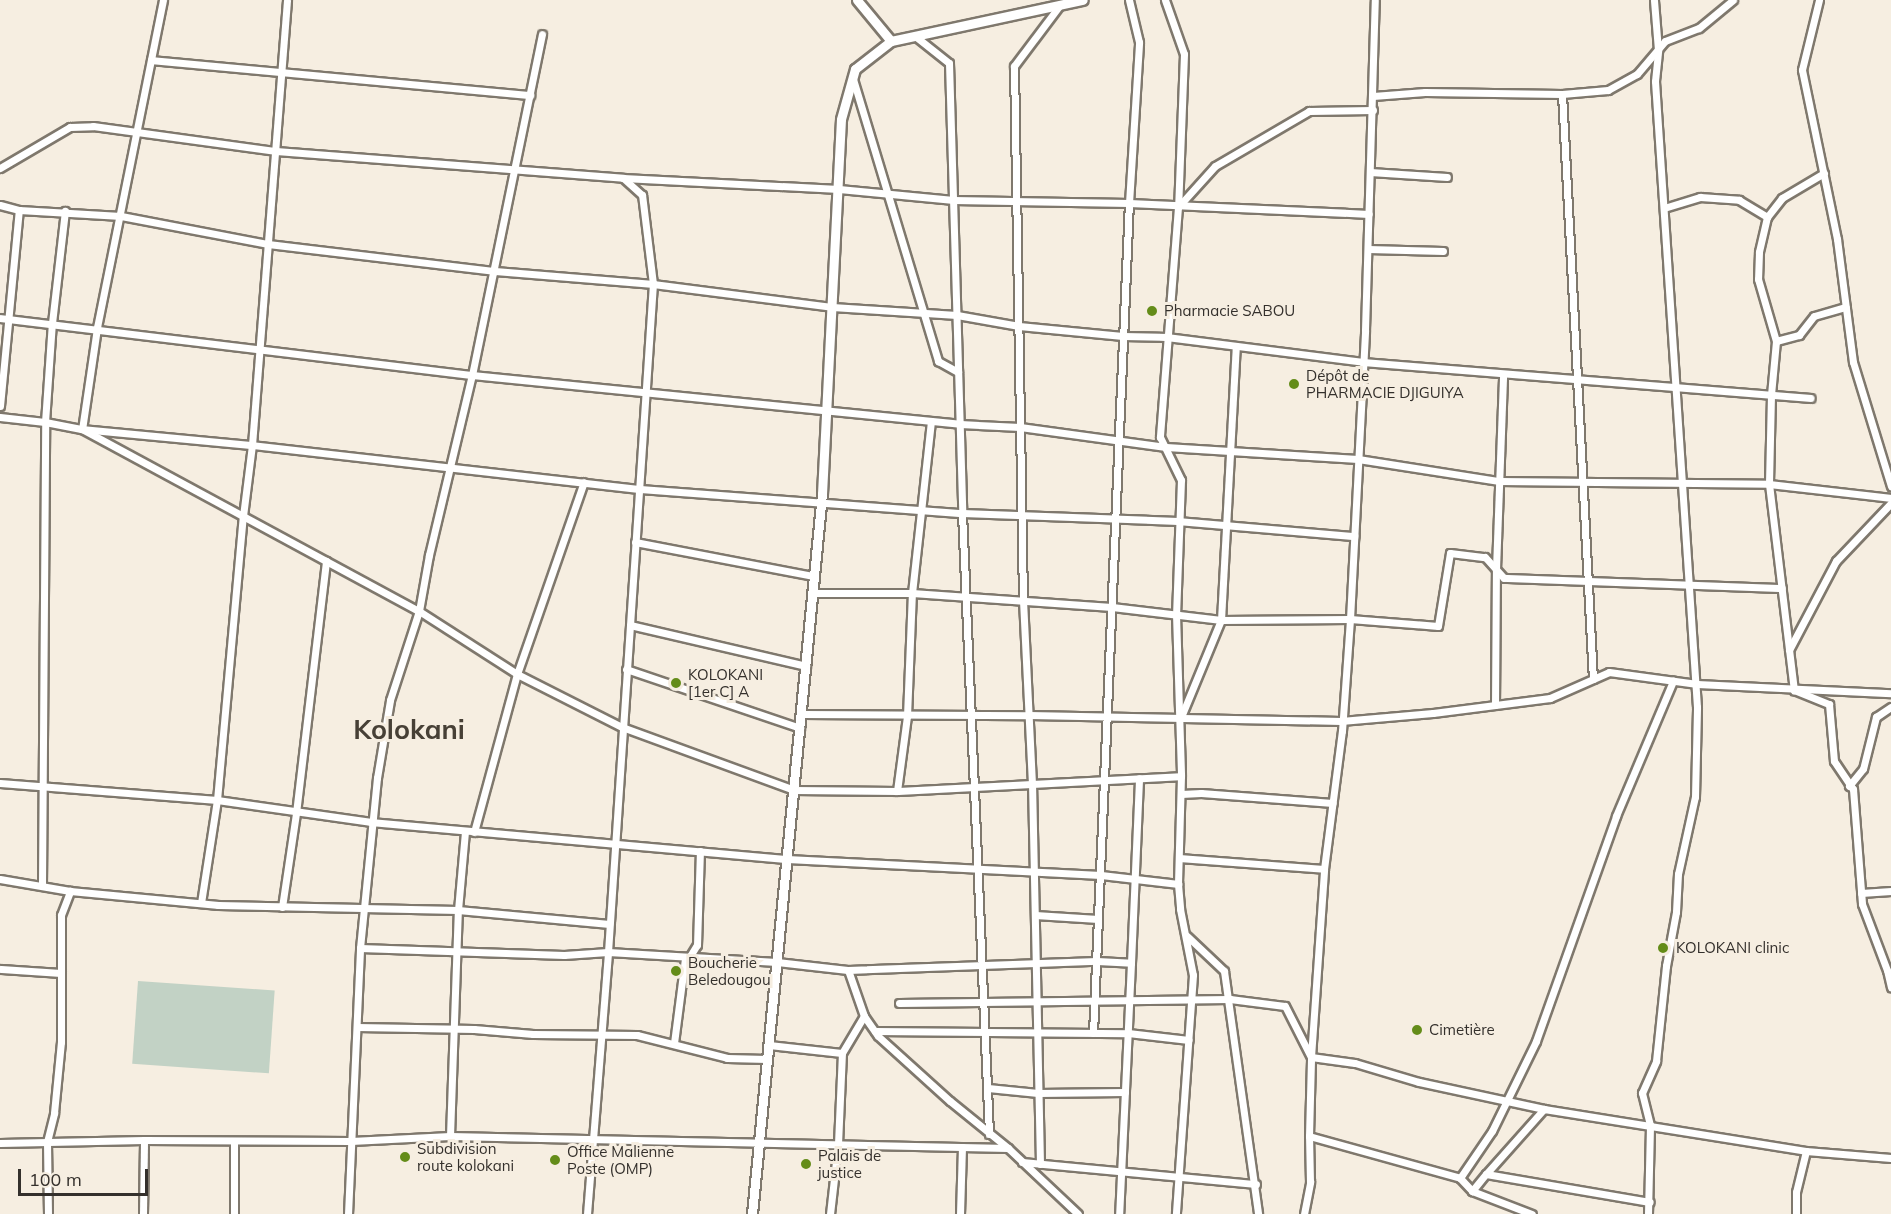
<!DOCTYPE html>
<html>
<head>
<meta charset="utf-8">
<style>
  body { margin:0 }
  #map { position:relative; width:1891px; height:1214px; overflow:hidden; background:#f6eee1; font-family:Mulish,sans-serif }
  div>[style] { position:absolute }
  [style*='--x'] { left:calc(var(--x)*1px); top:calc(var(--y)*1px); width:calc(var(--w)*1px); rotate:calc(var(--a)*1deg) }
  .green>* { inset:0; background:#c2d2c5; transform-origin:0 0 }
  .roads { filter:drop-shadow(2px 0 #7f786d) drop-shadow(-2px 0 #7f786d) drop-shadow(0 2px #7f786d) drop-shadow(0 -2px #7f786d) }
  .minor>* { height:7px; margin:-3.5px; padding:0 3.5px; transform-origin:3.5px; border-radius:3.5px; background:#fff }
  .tertiary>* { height:9px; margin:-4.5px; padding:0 4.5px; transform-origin:4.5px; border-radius:4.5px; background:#fff }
  .dots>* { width:16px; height:16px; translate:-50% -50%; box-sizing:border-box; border:3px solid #f6eee1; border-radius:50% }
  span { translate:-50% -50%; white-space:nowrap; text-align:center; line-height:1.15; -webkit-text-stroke:6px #f6eee1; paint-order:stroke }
  .poi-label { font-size:15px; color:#34302c }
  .left { translate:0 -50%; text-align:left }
  .town-label { font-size:27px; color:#474036; font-weight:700 }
  .scale { position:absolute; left:18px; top:1169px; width:130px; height:27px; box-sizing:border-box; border:3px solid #34302c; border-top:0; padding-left:8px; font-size:18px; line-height:21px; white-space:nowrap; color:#34302c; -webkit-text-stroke:4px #f6eee1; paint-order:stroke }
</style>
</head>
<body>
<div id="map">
  <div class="green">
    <div style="left:138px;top:981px;width:137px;height:83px;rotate:4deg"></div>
  </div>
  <div class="roads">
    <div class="minor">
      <div style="--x:163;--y:0;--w:335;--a:101.4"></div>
      <div style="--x:97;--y:328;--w:102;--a:98.4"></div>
      <div style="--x:82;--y:429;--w:171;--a:5.4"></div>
      <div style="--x:252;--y:445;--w:390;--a:6.5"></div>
      <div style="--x:640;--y:489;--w:323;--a:4.3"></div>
      <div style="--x:962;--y:513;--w:216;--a:2.1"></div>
      <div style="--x:1178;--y:521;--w:177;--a:4.9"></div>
      <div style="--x:1165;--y:0;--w:57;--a:70.6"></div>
      <div style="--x:1184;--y:54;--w:153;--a:92.2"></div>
      <div style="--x:1178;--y:207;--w:231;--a:94.5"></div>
      <div style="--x:1160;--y:437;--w:48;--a:64"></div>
      <div style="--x:1181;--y:480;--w:134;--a:92.1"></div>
      <div style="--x:1176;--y:614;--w:162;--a:88.2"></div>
      <div style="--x:1181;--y:776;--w:108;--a:91.6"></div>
      <div style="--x:1178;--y:884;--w:25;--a:85"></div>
      <div style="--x:1180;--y:909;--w:67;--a:78.9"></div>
      <div style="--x:1193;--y:975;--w:240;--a:94.1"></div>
      <div style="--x:1819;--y:0;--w:72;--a:103.7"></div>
      <div style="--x:1802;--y:70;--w:173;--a:78.3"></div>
      <div style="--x:1837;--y:239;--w:124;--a:82.6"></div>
      <div style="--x:1853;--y:362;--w:130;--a:73"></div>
      <div style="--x:915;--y:36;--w:43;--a:38.5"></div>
      <div style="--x:949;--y:63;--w:450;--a:88.3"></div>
      <div style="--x:962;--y:513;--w:622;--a:87.51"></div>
      <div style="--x:151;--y:60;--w:381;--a:5.3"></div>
      <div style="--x:853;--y:79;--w:295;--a:73.2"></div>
      <div style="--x:938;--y:361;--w:23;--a:29"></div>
      <div style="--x:1562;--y:94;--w:586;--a:86.97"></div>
      <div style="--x:1373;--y:96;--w:52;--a:-4.4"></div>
      <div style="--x:1425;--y:92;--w:137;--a:0.8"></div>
      <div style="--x:1562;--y:94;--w:46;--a:-5"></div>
      <div style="--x:1608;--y:90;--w:33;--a:-29"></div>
      <div style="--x:1637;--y:74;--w:43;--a:-49.7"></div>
      <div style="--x:1665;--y:41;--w:36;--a:-21"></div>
      <div style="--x:1699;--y:28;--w:44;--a:-39.5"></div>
      <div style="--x:0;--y:168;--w:81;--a:-30.4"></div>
      <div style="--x:70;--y:127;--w:23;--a:-2"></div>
      <div style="--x:93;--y:126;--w:185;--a:7.8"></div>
      <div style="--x:276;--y:151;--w:348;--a:4.4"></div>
      <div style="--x:623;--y:178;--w:216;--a:2.9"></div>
      <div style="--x:839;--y:189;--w:115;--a:5.5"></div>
      <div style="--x:953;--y:200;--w:176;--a:1"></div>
      <div style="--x:1129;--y:203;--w:240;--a:2.6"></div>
      <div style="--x:1370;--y:172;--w:77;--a:3.7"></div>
      <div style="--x:1824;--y:173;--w:49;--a:149.2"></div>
      <div style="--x:1782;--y:198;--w:24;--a:128"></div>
      <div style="--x:1767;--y:217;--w:36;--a:103"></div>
      <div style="--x:1759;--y:252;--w:27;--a:92"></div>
      <div style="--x:1758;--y:279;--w:65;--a:73.8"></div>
      <div style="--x:1776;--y:341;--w:54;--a:95.3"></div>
      <div style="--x:1771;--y:395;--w:89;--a:91.3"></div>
      <div style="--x:1769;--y:484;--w:208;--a:83.1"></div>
      <div style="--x:1794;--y:690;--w:38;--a:22"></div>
      <div style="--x:1829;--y:704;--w:57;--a:85"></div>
      <div style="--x:1834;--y:761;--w:34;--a:56"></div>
      <div style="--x:1853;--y:789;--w:115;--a:85.5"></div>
      <div style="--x:1862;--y:904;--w:71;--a:69.3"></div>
      <div style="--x:1887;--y:970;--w:18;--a:77"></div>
      <div style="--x:0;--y:205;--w:20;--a:15"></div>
      <div style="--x:19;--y:210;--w:102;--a:3.4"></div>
      <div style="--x:121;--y:216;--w:150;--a:10.8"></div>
      <div style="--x:268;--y:244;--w:229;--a:6.8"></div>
      <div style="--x:495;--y:271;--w:159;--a:4.7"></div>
      <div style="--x:653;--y:284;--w:180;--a:7.3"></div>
      <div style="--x:832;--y:307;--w:125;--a:3.7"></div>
      <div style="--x:957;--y:315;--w:63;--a:10.1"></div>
      <div style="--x:1019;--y:326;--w:104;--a:5.5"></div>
      <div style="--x:1123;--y:336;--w:43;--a:1.3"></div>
      <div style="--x:1166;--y:337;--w:199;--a:7.2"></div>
      <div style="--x:1363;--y:362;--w:449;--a:4.6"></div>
      <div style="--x:1178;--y:207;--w:55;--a:-47.9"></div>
      <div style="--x:1215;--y:166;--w:109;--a:-30.3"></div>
      <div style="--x:1309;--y:111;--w:64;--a:-0.9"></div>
      <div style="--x:1664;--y:208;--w:38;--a:-17"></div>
      <div style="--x:1700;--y:197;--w:39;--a:4"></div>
      <div style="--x:1739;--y:200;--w:33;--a:31"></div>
      <div style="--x:1368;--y:249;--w:75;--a:1.5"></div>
      <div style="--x:0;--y:318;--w:475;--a:6.9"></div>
      <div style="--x:472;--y:375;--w:490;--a:5.7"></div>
      <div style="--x:960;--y:424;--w:60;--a:2.9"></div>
      <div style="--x:1020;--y:427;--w:147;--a:7.8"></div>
      <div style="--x:1166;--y:447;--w:192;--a:3.6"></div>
      <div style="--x:1358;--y:459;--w:143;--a:8.9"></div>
      <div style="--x:1499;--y:481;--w:270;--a:0.6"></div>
      <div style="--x:1769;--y:484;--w:123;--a:6.5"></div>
      <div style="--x:1776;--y:341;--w:24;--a:-15"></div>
      <div style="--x:1799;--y:335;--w:24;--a:-52"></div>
      <div style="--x:1814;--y:316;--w:33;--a:-16"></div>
      <div style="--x:0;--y:406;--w:197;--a:-84.5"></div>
      <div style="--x:0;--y:417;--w:45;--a:6.3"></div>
      <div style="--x:45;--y:422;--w:38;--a:11"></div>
      <div style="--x:82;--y:429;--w:383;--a:28.4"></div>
      <div style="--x:419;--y:611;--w:117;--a:32.7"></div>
      <div style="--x:517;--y:674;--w:118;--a:26.8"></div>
      <div style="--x:622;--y:727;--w:183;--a:20.1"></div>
      <div style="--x:794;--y:790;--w:103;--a:0.6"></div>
      <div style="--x:897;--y:791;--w:284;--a:-3"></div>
      <div style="--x:635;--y:542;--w:182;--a:10.8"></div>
      <div style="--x:813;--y:593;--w:99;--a:0"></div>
      <div style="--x:912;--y:593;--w:200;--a:4"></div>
      <div style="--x:1112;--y:607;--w:110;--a:6.8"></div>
      <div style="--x:1221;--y:620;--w:129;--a:-0.4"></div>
      <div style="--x:1350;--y:619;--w:88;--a:4.5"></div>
      <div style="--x:1438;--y:626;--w:74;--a:-80.7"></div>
      <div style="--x:1450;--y:553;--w:35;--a:7"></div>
      <div style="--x:1485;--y:557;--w:28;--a:48"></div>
      <div style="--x:1504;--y:578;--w:278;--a:2.1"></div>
      <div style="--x:630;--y:625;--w:181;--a:13.1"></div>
      <div style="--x:1789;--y:650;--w:101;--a:-62.2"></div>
      <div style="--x:1836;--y:561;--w:80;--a:-46.5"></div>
      <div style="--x:626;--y:669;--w:184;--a:18.7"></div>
      <div style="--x:1495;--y:705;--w:136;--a:-89.6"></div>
      <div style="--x:1496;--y:569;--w:195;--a:-87.9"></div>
      <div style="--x:803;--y:714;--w:226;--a:0.3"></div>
      <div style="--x:1029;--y:715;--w:312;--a:1.1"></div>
      <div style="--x:1341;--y:721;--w:92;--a:-5"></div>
      <div style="--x:1433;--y:713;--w:118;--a:-7.3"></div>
      <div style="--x:1550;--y:698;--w:64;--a:-23.8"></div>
      <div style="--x:1609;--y:672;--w:89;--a:7.8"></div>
      <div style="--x:1697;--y:684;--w:194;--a:2.7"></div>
      <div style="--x:1181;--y:717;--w:105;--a:-67.6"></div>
      <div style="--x:1221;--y:620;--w:274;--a:-86.9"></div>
      <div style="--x:0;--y:783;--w:218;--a:4.5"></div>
      <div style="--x:217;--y:800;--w:156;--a:8.1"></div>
      <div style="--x:371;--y:822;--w:418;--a:5.1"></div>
      <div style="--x:787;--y:859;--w:314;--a:2.9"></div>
      <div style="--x:1101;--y:875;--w:78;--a:6.7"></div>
      <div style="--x:1849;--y:786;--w:22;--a:-51"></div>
      <div style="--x:1863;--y:769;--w:54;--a:-76"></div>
      <div style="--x:1876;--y:717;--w:18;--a:-34"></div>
      <div style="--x:897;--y:791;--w:76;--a:-82.4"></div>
      <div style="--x:907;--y:716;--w:123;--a:-87.7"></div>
      <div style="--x:912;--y:593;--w:173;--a:-83.7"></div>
      <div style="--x:1181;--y:794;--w:20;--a:-3"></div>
      <div style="--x:1201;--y:793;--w:132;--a:4.3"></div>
      <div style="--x:474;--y:832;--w:164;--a:-74.8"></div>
      <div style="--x:517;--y:674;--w:203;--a:-70.8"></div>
      <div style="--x:1179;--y:858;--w:145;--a:4.3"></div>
      <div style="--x:0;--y:879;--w:71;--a:9.7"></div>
      <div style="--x:70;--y:891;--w:149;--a:5.4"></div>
      <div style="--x:218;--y:905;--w:240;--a:1.2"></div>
      <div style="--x:458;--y:910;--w:152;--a:5.3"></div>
      <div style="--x:42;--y:885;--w:463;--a:-89.6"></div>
      <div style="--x:45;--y:422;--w:99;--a:-86"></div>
      <div style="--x:52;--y:323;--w:113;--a:-83.4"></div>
      <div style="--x:1861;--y:893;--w:30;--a:-4"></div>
      <div style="--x:201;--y:903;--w:104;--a:-81.2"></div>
      <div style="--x:217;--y:800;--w:285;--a:-84.8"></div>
      <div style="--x:243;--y:516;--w:72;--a:-82.8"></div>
      <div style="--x:252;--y:445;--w:446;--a:-85.5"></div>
      <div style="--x:282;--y:907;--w:95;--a:-81.5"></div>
      <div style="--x:296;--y:813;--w:254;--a:-83.2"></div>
      <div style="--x:1035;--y:915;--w:63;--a:3.6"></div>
      <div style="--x:1187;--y:936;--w:51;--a:43.4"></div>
      <div style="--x:1224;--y:971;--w:245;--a:82"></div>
      <div style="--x:360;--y:948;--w:204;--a:2"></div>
      <div style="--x:564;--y:955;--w:44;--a:-3.9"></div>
      <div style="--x:608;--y:952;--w:169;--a:3.4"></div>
      <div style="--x:777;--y:962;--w:71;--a:6.4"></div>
      <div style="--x:848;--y:970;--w:249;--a:-2.1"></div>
      <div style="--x:1097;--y:961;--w:34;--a:3"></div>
      <div style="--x:1131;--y:963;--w:251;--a:92.7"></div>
      <div style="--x:1131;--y:963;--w:185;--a:-87.5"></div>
      <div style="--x:0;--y:969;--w:61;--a:3.8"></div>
      <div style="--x:848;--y:970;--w:49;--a:70.8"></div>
      <div style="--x:864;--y:1016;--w:24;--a:55"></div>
      <div style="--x:878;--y:1036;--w:97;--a:42.1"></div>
      <div style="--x:950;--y:1101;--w:75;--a:39"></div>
      <div style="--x:1008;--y:1148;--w:96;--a:43.3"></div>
      <div style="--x:899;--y:1003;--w:331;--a:-0.7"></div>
      <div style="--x:1230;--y:999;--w:55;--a:7.3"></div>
      <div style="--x:1285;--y:1006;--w:57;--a:63"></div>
      <div style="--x:1311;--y:1057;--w:44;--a:7.8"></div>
      <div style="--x:1355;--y:1063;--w:67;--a:16.5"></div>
      <div style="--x:1419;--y:1082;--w:128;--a:12.2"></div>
      <div style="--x:1544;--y:1109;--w:265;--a:9.1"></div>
      <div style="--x:1806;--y:1151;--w:85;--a:4.7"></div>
      <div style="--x:357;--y:1027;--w:117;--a:1"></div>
      <div style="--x:474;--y:1029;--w:59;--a:4.8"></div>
      <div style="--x:533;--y:1034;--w:104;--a:0.6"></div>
      <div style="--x:637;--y:1035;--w:93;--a:14.3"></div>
      <div style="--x:727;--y:1058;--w:40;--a:1.4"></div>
      <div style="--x:875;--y:1031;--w:253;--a:0.5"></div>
      <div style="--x:1128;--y:1033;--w:61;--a:6.5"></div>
      <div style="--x:1093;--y:1033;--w:831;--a:-87.52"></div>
      <div style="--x:1129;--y:203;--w:161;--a:-86.4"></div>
      <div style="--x:1139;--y:42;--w:43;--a:-103.4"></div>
      <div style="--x:674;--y:1043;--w:86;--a:-82.6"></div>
      <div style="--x:685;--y:958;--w:5;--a:-22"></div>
      <div style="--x:690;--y:956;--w:13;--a:-58"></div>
      <div style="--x:697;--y:945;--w:94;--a:-88.2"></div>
      <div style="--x:769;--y:1045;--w:73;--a:6.3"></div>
      <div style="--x:988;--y:1088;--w:50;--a:5.7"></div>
      <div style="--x:1038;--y:1093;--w:87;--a:-0.7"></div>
      <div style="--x:450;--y:1136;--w:226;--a:-88"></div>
      <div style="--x:458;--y:910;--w:79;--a:-84.9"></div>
      <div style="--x:1309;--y:1136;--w:157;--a:15.5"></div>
      <div style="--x:1460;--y:1178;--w:18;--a:47"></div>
      <div style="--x:1472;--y:1191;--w:64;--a:21"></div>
      <div style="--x:234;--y:1141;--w:73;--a:90"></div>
      <div style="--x:0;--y:1143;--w:144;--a:-1.2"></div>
      <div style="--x:144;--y:1140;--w:207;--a:0.3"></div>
      <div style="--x:351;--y:1141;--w:99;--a:-2.9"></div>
      <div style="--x:450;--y:1136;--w:558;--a:1.23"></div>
      <div style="--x:1022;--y:1162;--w:235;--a:5.4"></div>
      <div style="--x:1040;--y:1164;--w:380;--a:-91.2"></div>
      <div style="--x:1032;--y:784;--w:183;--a:-92.8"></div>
      <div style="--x:1023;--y:601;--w:535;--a:-90.96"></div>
      <div style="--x:1014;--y:66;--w:76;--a:-53"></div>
      <div style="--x:1486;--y:1174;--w:87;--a:-48.3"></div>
      <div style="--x:1460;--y:1178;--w:57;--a:-55.8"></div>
      <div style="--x:1492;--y:1131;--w:100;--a:-63.9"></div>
      <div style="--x:1536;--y:1041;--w:239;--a:-70.4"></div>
      <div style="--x:1616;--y:816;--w:147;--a:-67.1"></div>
      <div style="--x:1472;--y:1191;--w:22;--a:-51"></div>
      <div style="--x:1486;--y:1174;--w:166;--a:9.7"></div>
      <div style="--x:48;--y:1214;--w:72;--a:-90.8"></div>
      <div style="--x:47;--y:1142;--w:30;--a:-76"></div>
      <div style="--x:54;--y:1113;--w:71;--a:-84.4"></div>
      <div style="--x:61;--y:1042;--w:127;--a:-90"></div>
      <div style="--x:61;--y:915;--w:26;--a:-69"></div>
      <div style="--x:143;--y:1214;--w:74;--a:-89.2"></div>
      <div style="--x:348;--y:1214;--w:266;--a:-87.4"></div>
      <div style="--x:360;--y:948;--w:171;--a:-84.3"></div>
      <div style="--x:377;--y:778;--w:79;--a:-80.5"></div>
      <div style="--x:390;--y:700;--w:94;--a:-72"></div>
      <div style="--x:419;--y:611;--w:57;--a:-79.9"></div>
      <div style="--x:429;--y:555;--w:185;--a:-76.6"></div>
      <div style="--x:472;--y:375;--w:348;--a:-78.4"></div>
      <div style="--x:587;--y:1214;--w:263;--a:-85.4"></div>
      <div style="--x:608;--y:952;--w:670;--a:-86.15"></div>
      <div style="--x:653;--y:284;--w:90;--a:-97"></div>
      <div style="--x:642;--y:195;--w:25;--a:-138"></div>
      <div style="--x:830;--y:1214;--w:70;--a:-83.5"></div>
      <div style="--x:838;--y:1144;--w:91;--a:-87.5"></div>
      <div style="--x:842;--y:1053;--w:43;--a:-59.3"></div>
      <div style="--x:960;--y:1214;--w:67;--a:-88.3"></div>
      <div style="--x:1304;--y:1214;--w:33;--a:-79"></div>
      <div style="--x:1310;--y:1182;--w:46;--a:-91.2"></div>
      <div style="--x:1309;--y:1136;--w:79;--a:-88.5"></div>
      <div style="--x:1311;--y:1057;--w:188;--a:-86"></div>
      <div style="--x:1324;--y:869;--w:139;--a:-82.6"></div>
      <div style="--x:1342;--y:731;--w:112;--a:-85.9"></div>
      <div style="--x:1350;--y:619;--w:289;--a:-87"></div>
      <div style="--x:1365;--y:330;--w:330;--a:-88.3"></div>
      <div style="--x:1648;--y:1214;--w:89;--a:-88.7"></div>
      <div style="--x:1650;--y:1125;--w:33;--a:-104"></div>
      <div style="--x:1642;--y:1093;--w:35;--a:-66"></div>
      <div style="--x:1656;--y:1061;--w:96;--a:-84"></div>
      <div style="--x:1666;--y:966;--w:55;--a:-79.5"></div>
      <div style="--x:1676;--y:912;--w:38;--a:-87"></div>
      <div style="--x:1678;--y:874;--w:79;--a:-77.6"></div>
      <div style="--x:1695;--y:797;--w:90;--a:-88.7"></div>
      <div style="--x:1697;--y:707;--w:627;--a:-93.84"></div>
      <div style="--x:1655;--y:81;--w:31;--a:-84"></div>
      <div style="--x:1658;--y:50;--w:50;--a:-94.6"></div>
      <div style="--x:1796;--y:1214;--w:22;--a:-90"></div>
      <div style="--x:1796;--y:1192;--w:42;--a:-76.3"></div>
    </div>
    <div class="tertiary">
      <div style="--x:857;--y:0;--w:53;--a:50.3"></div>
      <div style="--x:752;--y:1214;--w:723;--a:-84.45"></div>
      <div style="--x:822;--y:494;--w:375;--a:-87.1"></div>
      <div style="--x:841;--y:119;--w:52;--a:-74.4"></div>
      <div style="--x:855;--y:69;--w:46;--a:-37.9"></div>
      <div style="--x:891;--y:41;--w:196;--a:-12.1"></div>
    </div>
  </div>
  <div class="dots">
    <div style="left:1152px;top:311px;background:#648c19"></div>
    <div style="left:1294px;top:384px;background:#648c19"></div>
    <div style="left:676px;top:683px;background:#648c19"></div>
    <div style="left:1663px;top:948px;background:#648c19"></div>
    <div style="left:676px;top:971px;background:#648c19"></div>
    <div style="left:1417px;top:1030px;background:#648c19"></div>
    <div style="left:405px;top:1157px;background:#648c19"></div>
    <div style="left:555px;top:1160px;background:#648c19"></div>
    <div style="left:806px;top:1164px;background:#648c19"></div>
  </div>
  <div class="poi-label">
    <span class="left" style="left:1164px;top:311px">Pharmacie SABOU</span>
    <span class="left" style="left:1306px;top:384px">Dépôt de<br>PHARMACIE DJIGUIYA</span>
    <span class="left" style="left:688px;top:683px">KOLOKANI<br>[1er C] A</span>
    <span class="left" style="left:1676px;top:948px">KOLOKANI clinic</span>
    <span class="left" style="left:688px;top:971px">Boucherie<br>Beledougou</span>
    <span class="left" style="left:1429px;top:1030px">Cimetière</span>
    <span class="left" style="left:417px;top:1157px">Subdivision<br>route kolokani</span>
    <span class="left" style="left:567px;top:1160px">Office Malienne<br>Poste (OMP)</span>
    <span class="left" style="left:818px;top:1164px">Palais de<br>justice</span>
  </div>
  <div class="town-label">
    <span style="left:409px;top:730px">Kolokani</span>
  </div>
  <div class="scale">100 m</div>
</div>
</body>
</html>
